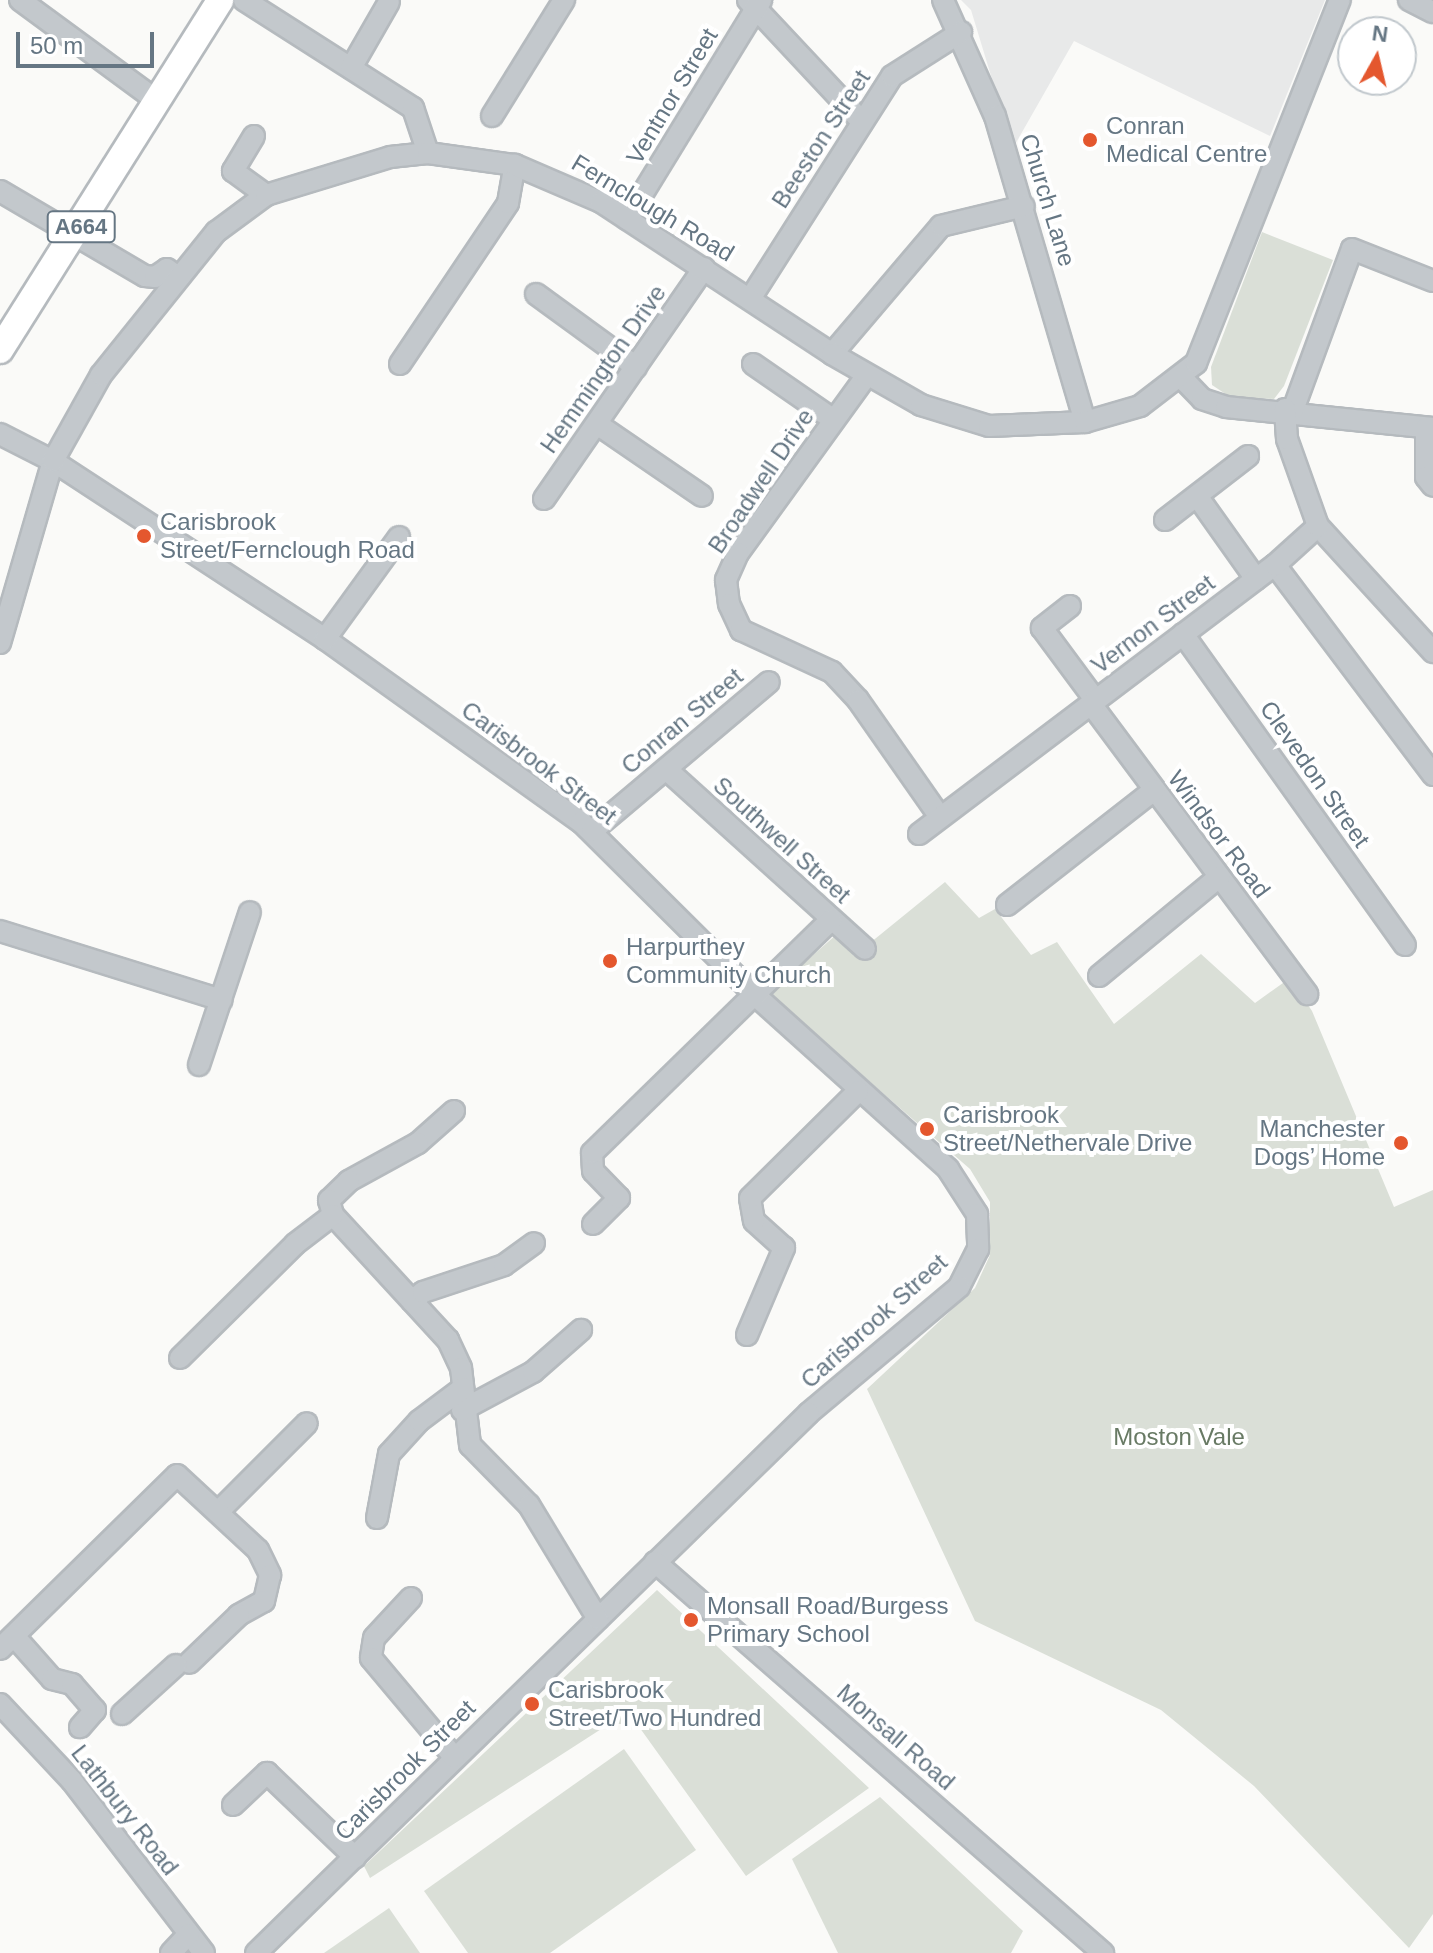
<!DOCTYPE html>
<html>
<head>
<meta charset="utf-8">
<style>
  body { margin:0 }
  #map { position:relative; width:1433px; height:1953px; overflow:hidden; background:#fafaf8; font-family:Helvetica,sans-serif }
  div>[style] { position:absolute }
  [style*='--x'] { left:calc(var(--x)*1px); top:calc(var(--y)*1px); width:calc(var(--w)*1px); rotate:calc(var(--a)*1deg) }
  .built>* { inset:0; background:#e8e9e9 }
  .green>* { inset:0; background:#dadfd7 }
  .roads { filter:drop-shadow(2px 0 #b5babe) drop-shadow(-2px 0 #b5babe) drop-shadow(0 2px #b5babe) drop-shadow(0 -2px #b5babe) }
  .minor>* { height:20px; margin:-10px; padding:0 10px; transform-origin:10px; border-radius:10px; background:#c3c8cc }
  .major>* { height:26px; margin:-13px; padding:0 13px; transform-origin:13px; border-radius:13px; background:#fff }
  .dots>* { width:22px; height:22px; translate:-50% -50%; box-sizing:border-box; border:4px solid #fff; border-radius:50% }
  span { translate:-50% -50%; white-space:nowrap; text-align:center; line-height:1.15; -webkit-text-stroke:8px #fff; paint-order:stroke }
  .shield-label span { padding:2px 6px; background:#fff; border:2px solid; border-radius:6px; -webkit-text-stroke-width:0 }
  .shield-label { font-size:22px; color:#657683; font-weight:700 }
  .street-label { font-size:24px; color:#657683 }
  .poi-label { font-size:24px; color:#657683 }
  .left { translate:0 -50%; text-align:left }
  .right { translate:-100% -50%; text-align:right }
  .park-label { font-size:24px; color:#687a64 }
  .north { position:absolute; left:1337px; top:16px; width:80px; height:80px; box-sizing:border-box; background:#fff; border:2px solid #c1c8cd; border-radius:50%; rotate:8deg; font-size:22px; font-weight:700; line-height:32px; text-align:center; color:#657683 }
  .north::after { content:''; display:block; margin:auto; width:28px; height:36px; background:#e4572e; clip-path:polygon(50% 0,100% 100%,50% 72%,0 100%) }
  .scale { position:absolute; left:16px; top:32px; width:138px; height:36px; box-sizing:border-box; border:4px solid #657683; border-top:0; padding-left:10px; font-size:24px; line-height:28px; white-space:nowrap; color:#657683; -webkit-text-stroke:6px #fff; paint-order:stroke }
</style>
</head>
<body>
<div id="map">
  <div class="built">
    <div style="clip-path:polygon(961px 0,1325px 0,1270px 136px,1074px 41px,1013px 148px,971px 10px)"></div>
  </div>
  <div class="green">
    <div style="clip-path:polygon(1262px 232px,1333px 260px,1284px 386px,1274px 399px,1230px 397px,1212px 385px,1211px 367px)"></div>
    <div style="clip-path:polygon(945px 882px,979px 918px,995px 909px,1031px 955px,1057px 942px,1114px 1024px,1201px 954px,1255px 1003px,1290px 978px,1312px 1011px,1394px 1207px,1433px 1190px,1433px 1914px,1409px 1948px,1254px 1786px,1161px 1710px,975px 1621px,867px 1389px,975px 1288px,990px 1255px,990px 1202px,970px 1169px,769px 994px,837px 934px,854px 956px)"></div>
    <div style="clip-path:polygon(657px 1590px,869px 1788px,746px 1876px,637px 1724px,609px 1724px,370px 1878px,364px 1866px)"></div>
    <div style="clip-path:polygon(624px 1749px,696px 1850px,550px 1953px,468px 1953px,424px 1891px)"></div>
    <div style="clip-path:polygon(880px 1797px,1023px 1931px,1011px 1953px,838px 1953px,792px 1859px)"></div>
    <div style="clip-path:polygon(389px 1908px,420px 1953px,324px 1953px)"></div>
  </div>
  <div class="roads">
    <div class="minor">
      <div style="--x:20;--y:0;--w:172;--a:36.3"></div>
      <div style="--x:244;--y:0;--w:201;--a:32.6"></div>
      <div style="--x:413;--y:108;--w:47;--a:71.6"></div>
      <div style="--x:748;--y:0;--w:167;--a:46.9"></div>
      <div style="--x:943;--y:0;--w:127;--a:65.9"></div>
      <div style="--x:995;--y:116;--w:319;--a:73.6"></div>
      <div style="--x:1409;--y:0;--w:27;--a:27"></div>
      <div style="--x:351;--y:68;--w:76;--a:-60.1"></div>
      <div style="--x:492;--y:116;--w:137;--a:-58.2"></div>
      <div style="--x:254;--y:136;--w:41;--a:121"></div>
      <div style="--x:233;--y:171;--w:41;--a:36"></div>
      <div style="--x:0;--y:191;--w:168;--a:30.4"></div>
      <div style="--x:145;--y:276;--w:10;--a:6"></div>
      <div style="--x:155;--y:277;--w:14;--a:-34"></div>
      <div style="--x:167;--y:269;--w:14;--a:36"></div>
      <div style="--x:627;--y:219;--w:257;--a:-58.5"></div>
      <div style="--x:536;--y:294;--w:124;--a:36.1"></div>
      <div style="--x:750;--y:299;--w:264;--a:-57.5"></div>
      <div style="--x:892;--y:76;--w:82;--a:-32.5"></div>
      <div style="--x:832;--y:354;--w:168;--a:-49.6"></div>
      <div style="--x:941;--y:226;--w:85;--a:-13.5"></div>
      <div style="--x:400;--y:364;--w:194;--a:-56.1"></div>
      <div style="--x:508;--y:203;--w:39;--a:-80"></div>
      <div style="--x:753;--y:364;--w:98;--a:34.7"></div>
      <div style="--x:867;--y:375;--w:220;--a:125.9"></div>
      <div style="--x:738;--y:553;--w:30;--a:114"></div>
      <div style="--x:726;--y:580;--w:24;--a:83"></div>
      <div style="--x:729;--y:604;--w:29;--a:65"></div>
      <div style="--x:741;--y:630;--w:100;--a:24.8"></div>
      <div style="--x:832;--y:672;--w:38;--a:47"></div>
      <div style="--x:858;--y:700;--w:143;--a:55"></div>
      <div style="--x:1182;--y:378;--w:29;--a:46"></div>
      <div style="--x:1202;--y:399;--w:25;--a:18"></div>
      <div style="--x:1226;--y:407;--w:208;--a:5.8"></div>
      <div style="--x:1293;--y:410;--w:171;--a:-69.9"></div>
      <div style="--x:1352;--y:249;--w:87;--a:21.6"></div>
      <div style="--x:597;--y:424;--w:127;--a:34.4"></div>
      <div style="--x:1426;--y:428;--w:49;--a:90"></div>
      <div style="--x:1426;--y:477;--w:11;--a:52"></div>
      <div style="--x:0;--y:434;--w:59;--a:27"></div>
      <div style="--x:53;--y:461;--w:325;--a:33.2"></div>
      <div style="--x:325;--y:639;--w:315;--a:35.6"></div>
      <div style="--x:581;--y:822;--w:245;--a:44.8"></div>
      <div style="--x:755;--y:995;--w:260;--a:42"></div>
      <div style="--x:948;--y:1169;--w:54;--a:57.2"></div>
      <div style="--x:977;--y:1214;--w:35;--a:88"></div>
      <div style="--x:978;--y:1249;--w:42;--a:116.6"></div>
      <div style="--x:959;--y:1287;--w:196;--a:140"></div>
      <div style="--x:809;--y:1413;--w:773;--a:135.68"></div>
      <div style="--x:1197;--y:496;--w:102;--a:54.6"></div>
      <div style="--x:544;--y:499;--w:281;--a:-55.3"></div>
      <div style="--x:1165;--y:520;--w:105;--a:-37.6"></div>
      <div style="--x:1318;--y:526;--w:171;--a:47.6"></div>
      <div style="--x:1275;--y:565;--w:263;--a:53"></div>
      <div style="--x:1070;--y:606;--w:36;--a:142"></div>
      <div style="--x:1042;--y:628;--w:91;--a:53.5"></div>
      <div style="--x:1183;--y:634;--w:382;--a:54.5"></div>
      <div style="--x:325;--y:639;--w:126;--a:-54"></div>
      <div style="--x:0;--y:643;--w:190;--a:-73.8"></div>
      <div style="--x:53;--y:461;--w:98;--a:-60.8"></div>
      <div style="--x:101;--y:375;--w:184;--a:-51.2"></div>
      <div style="--x:216;--y:232;--w:62;--a:-36.5"></div>
      <div style="--x:266;--y:195;--w:130;--a:-17"></div>
      <div style="--x:390;--y:157;--w:38;--a:-6"></div>
      <div style="--x:428;--y:153;--w:88;--a:7.9"></div>
      <div style="--x:515;--y:165;--w:94;--a:23.3"></div>
      <div style="--x:601;--y:202;--w:277;--a:33.3"></div>
      <div style="--x:832;--y:354;--w:103;--a:29.8"></div>
      <div style="--x:921;--y:405;--w:71;--a:17.2"></div>
      <div style="--x:989;--y:426;--w:96;--a:-2.4"></div>
      <div style="--x:1085;--y:422;--w:57;--a:-16.2"></div>
      <div style="--x:1140;--y:406;--w:71;--a:-37.5"></div>
      <div style="--x:1196;--y:363;--w:391;--a:-68.4"></div>
      <div style="--x:1091;--y:704;--w:362;--a:53.3"></div>
      <div style="--x:666;--y:769;--w:268;--a:42.1"></div>
      <div style="--x:592;--y:831;--w:231;--a:-40.1"></div>
      <div style="--x:919;--y:834;--w:446;--a:-37.1"></div>
      <div style="--x:1275;--y:565;--w:58;--a:-42.2"></div>
      <div style="--x:1318;--y:526;--w:92;--a:-109.6"></div>
      <div style="--x:1287;--y:439;--w:30;--a:-94"></div>
      <div style="--x:1007;--y:905;--w:187;--a:-38"></div>
      <div style="--x:0;--y:931;--w:232;--a:17.3"></div>
      <div style="--x:1099;--y:976;--w:156;--a:-39.5"></div>
      <div style="--x:199;--y:1065;--w:161;--a:-71.6"></div>
      <div style="--x:454;--y:1111;--w:48;--a:138.4"></div>
      <div style="--x:418;--y:1143;--w:79;--a:151.2"></div>
      <div style="--x:349;--y:1181;--w:28;--a:136"></div>
      <div style="--x:329;--y:1200;--w:16;--a:75"></div>
      <div style="--x:333;--y:1215;--w:170;--a:47.4"></div>
      <div style="--x:448;--y:1340;--w:31;--a:65"></div>
      <div style="--x:461;--y:1368;--w:78;--a:83.3"></div>
      <div style="--x:470;--y:1445;--w:84;--a:45.5"></div>
      <div style="--x:529;--y:1505;--w:133;--a:58.8"></div>
      <div style="--x:593;--y:1224;--w:37;--a:-45"></div>
      <div style="--x:619;--y:1198;--w:37;--a:-134"></div>
      <div style="--x:593;--y:1171;--w:18;--a:-93"></div>
      <div style="--x:592;--y:1153;--w:334;--a:-44.3"></div>
      <div style="--x:412;--y:1301;--w:14;--a:-39"></div>
      <div style="--x:423;--y:1292;--w:85;--a:-18.4"></div>
      <div style="--x:504;--y:1265;--w:37;--a:-36"></div>
      <div style="--x:747;--y:1335;--w:95;--a:-67"></div>
      <div style="--x:784;--y:1248;--w:40;--a:-138"></div>
      <div style="--x:754;--y:1221;--w:23;--a:-100"></div>
      <div style="--x:750;--y:1198;--w:152;--a:-44.7"></div>
      <div style="--x:180;--y:1358;--w:162;--a:-44.7"></div>
      <div style="--x:295;--y:1244;--w:48;--a:-37.3"></div>
      <div style="--x:462;--y:1410;--w:81;--a:-28.2"></div>
      <div style="--x:533;--y:1372;--w:64;--a:-41.2"></div>
      <div style="--x:219;--y:1511;--w:124;--a:-45"></div>
      <div style="--x:377;--y:1518;--w:65;--a:-79.4"></div>
      <div style="--x:389;--y:1454;--w:45;--a:-47.7"></div>
      <div style="--x:419;--y:1421;--w:55;--a:-36.9"></div>
      <div style="--x:655;--y:1562;--w:595;--a:41.11"></div>
      <div style="--x:411;--y:1598;--w:54;--a:132.8"></div>
      <div style="--x:374;--y:1638;--w:20;--a:99"></div>
      <div style="--x:371;--y:1658;--w:129;--a:50"></div>
      <div style="--x:14;--y:1636;--w:57;--a:48.5"></div>
      <div style="--x:52;--y:1679;--w:21;--a:14"></div>
      <div style="--x:72;--y:1684;--w:35;--a:49"></div>
      <div style="--x:95;--y:1710;--w:23;--a:131"></div>
      <div style="--x:0;--y:1649;--w:248;--a:-44.5"></div>
      <div style="--x:177;--y:1475;--w:110;--a:42.8"></div>
      <div style="--x:258;--y:1550;--w:28;--a:64"></div>
      <div style="--x:270;--y:1575;--w:27;--a:103"></div>
      <div style="--x:264;--y:1601;--w:29;--a:151"></div>
      <div style="--x:239;--y:1615;--w:69;--a:136.2"></div>
      <div style="--x:0;--y:1704;--w:105;--a:46.9"></div>
      <div style="--x:72;--y:1781;--w:217;--a:52.5"></div>
      <div style="--x:122;--y:1714;--w:73;--a:-42.2"></div>
      <div style="--x:233;--y:1805;--w:47;--a:-43.3"></div>
      <div style="--x:267;--y:1773;--w:122;--a:43.7"></div>
      <div style="--x:171;--y:1953;--w:26;--a:-47"></div>
    </div>
    <div class="major">
      <div style="--x:0;--y:350;--w:413;--a:-57.8"></div>
    </div>
  </div>
  <div class="dots">
    <div style="left:1090px;top:140px;background:#e4572e"></div>
    <div style="left:144px;top:536px;background:#e4572e"></div>
    <div style="left:610px;top:961px;background:#e4572e"></div>
    <div style="left:927px;top:1129px;background:#e4572e"></div>
    <div style="left:1401px;top:1143px;background:#e4572e"></div>
    <div style="left:691px;top:1620px;background:#e4572e"></div>
    <div style="left:532px;top:1704px;background:#e4572e"></div>
  </div>
  <div class="shield-label">
    <span style="left:81px;top:227px">A664</span>
  </div>
  <div class="street-label">
    <span style="left:672px;top:96px;rotate:-59deg">Ventnor Street</span>
    <span style="left:821px;top:139px;rotate:-57deg">Beeston Street</span>
    <span style="left:1048px;top:200px;rotate:73deg">Church Lane</span>
    <span style="left:653px;top:208px;rotate:31deg">Fernclough Road</span>
    <span style="left:603px;top:369px;rotate:-55deg">Hemmington Drive</span>
    <span style="left:761px;top:481px;rotate:-56deg">Broadwell Drive</span>
    <span style="left:1153px;top:624px;rotate:-37deg">Vernon Street</span>
    <span style="left:682px;top:721px;rotate:-40deg">Conran Street</span>
    <span style="left:539px;top:763px;rotate:37deg">Carisbrook Street</span>
    <span style="left:1315px;top:774px;rotate:55deg">Clevedon Street</span>
    <span style="left:1219px;top:834px;rotate:53deg">Windsor Road</span>
    <span style="left:782px;top:840px;rotate:42deg">Southwell Street</span>
    <span style="left:874px;top:1321px;rotate:-42deg">Carisbrook Street</span>
    <span style="left:896px;top:1737px;rotate:41deg">Monsall Road</span>
    <span style="left:405px;top:1770px;rotate:-45deg">Carisbrook Street</span>
    <span style="left:125px;top:1810px;rotate:52deg">Lathbury Road</span>
  </div>
  <div class="poi-label">
    <span class="left" style="left:1106px;top:140px">Conran<br>Medical Centre</span>
    <span class="left" style="left:160px;top:536px">Carisbrook<br>Street/Fernclough Road</span>
    <span class="left" style="left:626px;top:961px">Harpurthey<br>Community Church</span>
    <span class="left" style="left:943px;top:1129px">Carisbrook<br>Street/Nethervale Drive</span>
    <span class="right" style="left:1385px;top:1143px">Manchester<br>Dogs’ Home</span>
    <span class="left" style="left:707px;top:1620px">Monsall Road/Burgess<br>Primary School</span>
    <span class="left" style="left:548px;top:1704px">Carisbrook<br>Street/Two Hundred</span>
  </div>
  <div class="park-label">
    <span style="left:1179px;top:1437px">Moston Vale</span>
  </div>
  <div class="north">N</div>
  <div class="scale">50 m</div>
</div>
</body>
</html>
